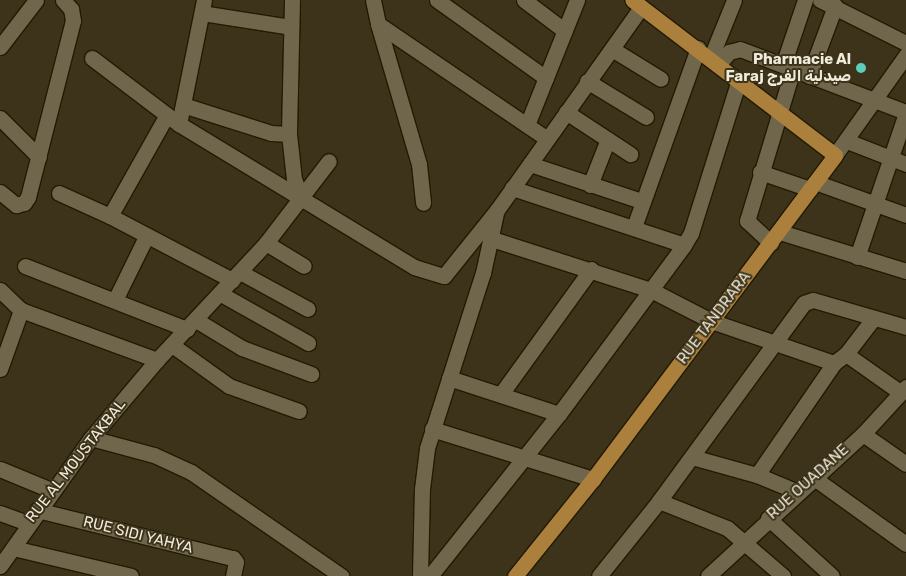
<!DOCTYPE html>
<html>
<head>
<meta charset="utf-8">
<style>
  body { margin:0 }
  #map { position:relative; width:906px; height:576px; overflow:hidden; background:#3c331a; font-family:Rubik,"Noto Sans Arabic",sans-serif }
  div>[style] { position:absolute }
  [style*='--x'] { left:calc(var(--x)*1px); top:calc(var(--y)*1px); width:calc(var(--w)*1px); rotate:calc(var(--a)*1deg) }
  .roads { filter:drop-shadow(1px 0 #231a03) drop-shadow(-1px 0 #231a03) drop-shadow(0 1px #231a03) drop-shadow(0 -1px #231a03) }
  .minor>* { height:15px; margin:-7.5px; padding:0 7.5px; transform-origin:7.5px; border-radius:7.5px; background:#70664b }
  .major>* { height:15px; margin:-7.5px; padding:0 7.5px; transform-origin:7.5px; border-radius:7.5px; background:#ab803d }
  .dots>* { width:14px; height:14px; translate:-50% -50%; box-sizing:border-box; border:2px solid #3c331a; border-radius:50% }
  span { translate:-50% -50%; white-space:nowrap; text-align:center; line-height:1.15; -webkit-text-stroke:4px #3c331a; paint-order:stroke }
  .poi-label { font-size:15px; color:#f1ebdc; font-weight:700 }
  .right { translate:-100% -50%; text-align:right }
  .street-label { font-size:15px; color:#f1ebdc }
</style>
</head>
<body>
<div id="map">
  <div class="roads">
    <div class="minor">
      <div style="--x:292;--y:0;--w:134;--a:91.3"></div>
      <div style="--x:289;--y:134;--w:45;--a:83.7"></div>
      <div style="--x:294;--y:179;--w:19;--a:69"></div>
      <div style="--x:373;--y:0;--w:25;--a:78"></div>
      <div style="--x:378;--y:24;--w:204;--a:34.2"></div>
      <div style="--x:437;--y:0;--w:134;--a:35.6"></div>
      <div style="--x:524;--y:0;--w:51;--a:37.1"></div>
      <div style="--x:820;--y:0;--w:96;--a:26.6"></div>
      <div style="--x:202;--y:13;--w:90;--a:8.9"></div>
      <div style="--x:378;--y:24;--w:146;--a:73.7"></div>
      <div style="--x:419;--y:164;--w:39;--a:84"></div>
      <div style="--x:0;--y:47;--w:59;--a:-52.5"></div>
      <div style="--x:612;--y:49;--w:57;--a:31.5"></div>
      <div style="--x:711;--y:57;--w:61;--a:-68"></div>
      <div style="--x:92;--y:58;--w:109;--a:37.2"></div>
      <div style="--x:179;--y:124;--w:275;--a:31.3"></div>
      <div style="--x:414;--y:267;--w:31;--a:17"></div>
      <div style="--x:444;--y:276;--w:85;--a:-51.2"></div>
      <div style="--x:497;--y:210;--w:249;--a:-54.6"></div>
      <div style="--x:719;--y:64;--w:16;--a:-50"></div>
      <div style="--x:729;--y:52;--w:11;--a:-15"></div>
      <div style="--x:740;--y:49;--w:178;--a:20.8"></div>
      <div style="--x:783;--y:65;--w:69;--a:-71.3"></div>
      <div style="--x:809;--y:76;--w:75;--a:-69.6"></div>
      <div style="--x:587;--y:81;--w:69;--a:31.4"></div>
      <div style="--x:183;--y:105;--w:92;--a:17.7"></div>
      <div style="--x:271;--y:133;--w:18;--a:3"></div>
      <div style="--x:566;--y:112;--w:77;--a:33.3"></div>
      <div style="--x:0;--y:118;--w:55;--a:45"></div>
      <div style="--x:179;--y:124;--w:126;--a:-78.6"></div>
      <div style="--x:527;--y:125;--w:135;--a:-68.2"></div>
      <div style="--x:847;--y:141;--w:63;--a:21.3"></div>
      <div style="--x:835;--y:155;--w:123;--a:-54.6"></div>
      <div style="--x:530;--y:164;--w:117;--a:18.4"></div>
      <div style="--x:760;--y:172;--w:53;--a:18.8"></div>
      <div style="--x:815;--y:182;--w:97;--a:19.9"></div>
      <div style="--x:590;--y:185;--w:49;--a:-68.6"></div>
      <div style="--x:512;--y:188;--w:181;--a:18.3"></div>
      <div style="--x:0;--y:192;--w:21;--a:39"></div>
      <div style="--x:16;--y:205;--w:8;--a:-14"></div>
      <div style="--x:24;--y:203;--w:7;--a:-56"></div>
      <div style="--x:28;--y:197;--w:182;--a:-75.7"></div>
      <div style="--x:73;--y:21;--w:12;--a:-99"></div>
      <div style="--x:71;--y:9;--w:12;--a:-132"></div>
      <div style="--x:59;--y:193;--w:56;--a:24.3"></div>
      <div style="--x:110;--y:216;--w:138;--a:27.7"></div>
      <div style="--x:110;--y:216;--w:116;--a:-60.6"></div>
      <div style="--x:634;--y:227;--w:190;--a:-70.3"></div>
      <div style="--x:780;--y:232;--w:132;--a:17.2"></div>
      <div style="--x:492;--y:239;--w:167;--a:17.8"></div>
      <div style="--x:651;--y:290;--w:68;--a:27.3"></div>
      <div style="--x:711;--y:321;--w:130;--a:18.9"></div>
      <div style="--x:266;--y:243;--w:44;--a:31.2"></div>
      <div style="--x:771;--y:243;--w:33;--a:-137"></div>
      <div style="--x:747;--y:221;--w:159;--a:-73.2"></div>
      <div style="--x:857;--y:257;--w:152;--a:-71.2"></div>
      <div style="--x:25;--y:266;--w:174;--a:21.3"></div>
      <div style="--x:240;--y:272;--w:77;--a:28.6"></div>
      <div style="--x:0;--y:290;--w:29;--a:44"></div>
      <div style="--x:21;--y:310;--w:145;--a:20.2"></div>
      <div style="--x:221;--y:294;--w:100;--a:29.4"></div>
      <div style="--x:115;--y:300;--w:72;--a:-63.8"></div>
      <div style="--x:196;--y:320;--w:54;--a:31.3"></div>
      <div style="--x:242;--y:348;--w:74;--a:20.6"></div>
      <div style="--x:172;--y:345;--w:70;--a:35.7"></div>
      <div style="--x:229;--y:386;--w:74;--a:19.7"></div>
      <div style="--x:846;--y:354;--w:67;--a:35.3"></div>
      <div style="--x:0;--y:369;--w:63;--a:-70.4"></div>
      <div style="--x:449;--y:378;--w:116;--a:18.1"></div>
      <div style="--x:501;--y:394;--w:154;--a:-54.2"></div>
      <div style="--x:432;--y:429;--w:169;--a:17.3"></div>
      <div style="--x:863;--y:434;--w:52;--a:34.9"></div>
      <div style="--x:91;--y:438;--w:65;--a:15.1"></div>
      <div style="--x:154;--y:455;--w:41;--a:24.7"></div>
      <div style="--x:191;--y:472;--w:183;--a:34.7"></div>
      <div style="--x:692;--y:457;--w:67;--a:15.5"></div>
      <div style="--x:757;--y:475;--w:44;--a:22.5"></div>
      <div style="--x:0;--y:469;--w:55;--a:22.4"></div>
      <div style="--x:757;--y:475;--w:136;--a:-55.5"></div>
      <div style="--x:834;--y:363;--w:15;--a:-37"></div>
      <div style="--x:846;--y:354;--w:44;--a:-52.4"></div>
      <div style="--x:814;--y:478;--w:113;--a:35.7"></div>
      <div style="--x:659;--y:501;--w:73;--a:21.7"></div>
      <div style="--x:727;--y:528;--w:74;--a:40.6"></div>
      <div style="--x:37;--y:510;--w:202;--a:13.8"></div>
      <div style="--x:233;--y:558;--w:5;--a:53"></div>
      <div style="--x:236;--y:562;--w:14;--a:102"></div>
      <div style="--x:0;--y:513;--w:30;--a:20"></div>
      <div style="--x:768;--y:518;--w:86;--a:42.2"></div>
      <div style="--x:13;--y:548;--w:121;--a:13.3"></div>
      <div style="--x:0;--y:566;--w:157;--a:-54.6"></div>
      <div style="--x:91;--y:438;--w:102;--a:-49.8"></div>
      <div style="--x:157;--y:360;--w:160;--a:-47"></div>
      <div style="--x:266;--y:243;--w:103;--a:-52.5"></div>
      <div style="--x:420;--y:576;--w:87;--a:-88.7"></div>
      <div style="--x:422;--y:489;--w:41;--a:-83"></div>
      <div style="--x:427;--y:448;--w:184;--a:-72.3"></div>
      <div style="--x:483;--y:273;--w:61;--a:-77.8"></div>
      <div style="--x:430;--y:576;--w:207;--a:-51.5"></div>
      <div style="--x:559;--y:414;--w:210;--a:-53.5"></div>
      <div style="--x:684;--y:245;--w:14;--a:-60"></div>
      <div style="--x:691;--y:233;--w:160;--a:-72.6"></div>
      <div style="--x:599;--y:576;--w:96;--a:-51.3"></div>
      <div style="--x:659;--y:501;--w:245;--a:-53.8"></div>
      <div style="--x:804;--y:303;--w:9;--a:-18"></div>
      <div style="--x:813;--y:300;--w:97;--a:16.2"></div>
      <div style="--x:708;--y:576;--w:210;--a:-42.5"></div>
      <div style="--x:863;--y:434;--w:64;--a:-47.5"></div>
    </div>
    <div class="major">
      <div style="--x:515;--y:576;--w:124;--a:-51.2"></div>
      <div style="--x:593;--y:479;--w:404;--a:-53.2"></div>
      <div style="--x:835;--y:155;--w:255;--a:-142.6"></div>
    </div>
  </div>
  <div class="dots">
    <div style="left:861px;top:68px;background:#5bcebc"></div>
  </div>
  <div class="poi-label">
    <span class="right" style="left:851px;top:68px">Pharmacie Al<br>Faraj صيدلية الفرج</span>
  </div>
  <div class="street-label">
    <span style="left:714px;top:318px;rotate:-53deg">RUE TANDRARA</span>
    <span style="left:76px;top:461px;rotate:-52deg">RUE AL MOUSTAKBAL</span>
    <span style="left:808px;top:482px;rotate:-42deg">RUE OUADANE</span>
    <span style="left:138px;top:535px;rotate:14deg">RUE SIDI YAHYA</span>
  </div>
</div>
</body>
</html>
